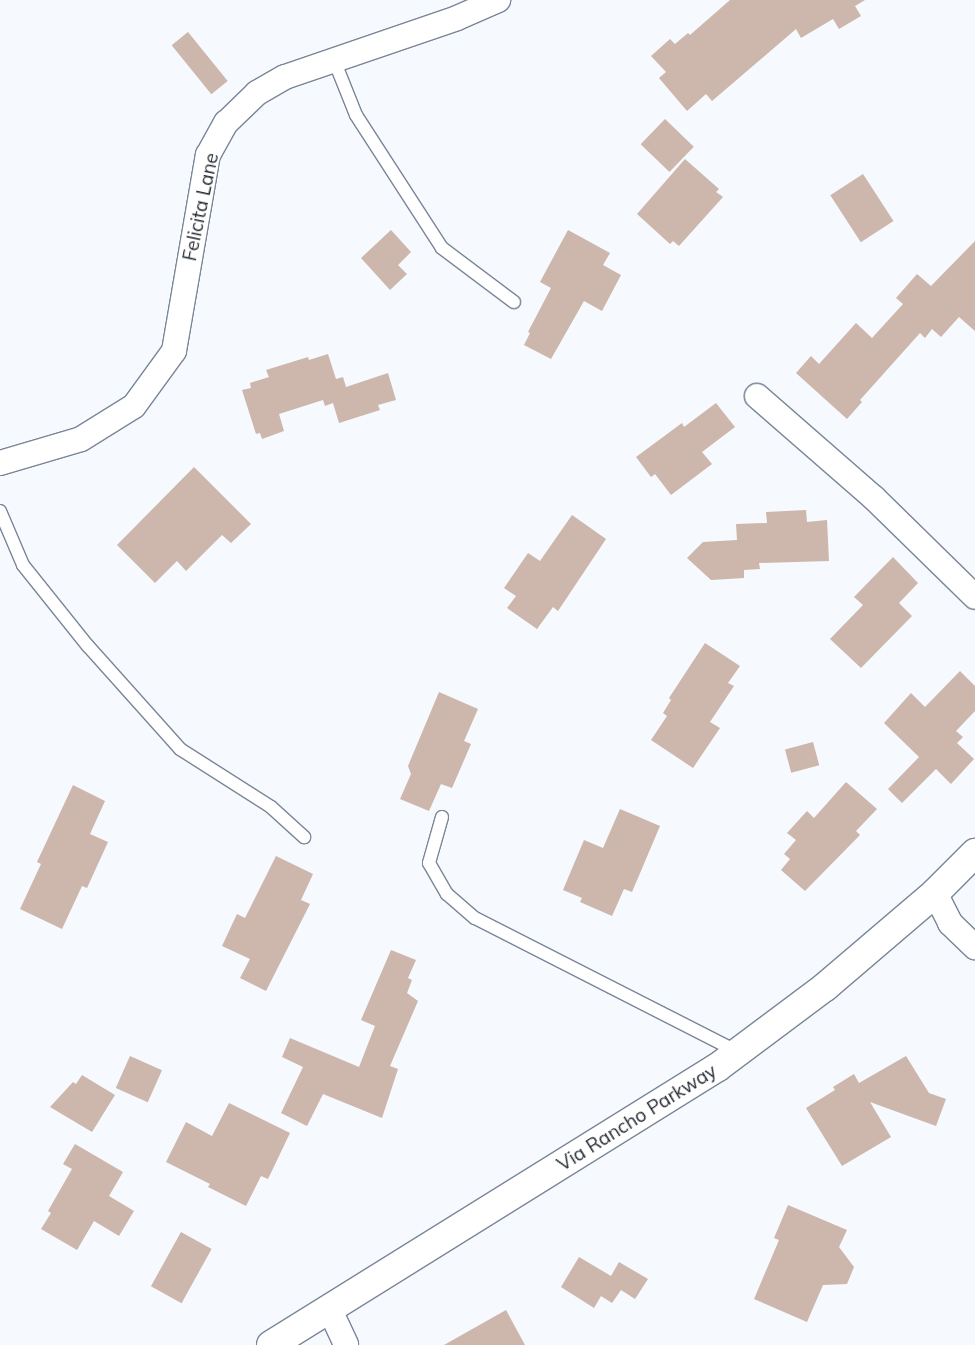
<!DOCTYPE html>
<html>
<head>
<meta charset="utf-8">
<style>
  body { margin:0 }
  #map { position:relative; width:975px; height:1345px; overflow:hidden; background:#f6f9fd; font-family:Mulish,sans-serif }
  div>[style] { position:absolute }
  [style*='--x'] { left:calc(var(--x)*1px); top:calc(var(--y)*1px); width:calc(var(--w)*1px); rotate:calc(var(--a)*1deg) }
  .building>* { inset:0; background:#cdb6ab; transform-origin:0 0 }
  .roads { filter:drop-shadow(1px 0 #7a8698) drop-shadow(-1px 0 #7a8698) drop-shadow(0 1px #7a8698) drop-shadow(0 -1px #7a8698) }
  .service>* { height:12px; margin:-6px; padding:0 6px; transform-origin:6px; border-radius:6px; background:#fff }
  .minor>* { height:24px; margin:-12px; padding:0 12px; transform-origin:12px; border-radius:12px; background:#fff }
  .primary>* { height:28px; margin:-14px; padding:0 14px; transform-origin:14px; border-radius:14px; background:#fff }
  span { translate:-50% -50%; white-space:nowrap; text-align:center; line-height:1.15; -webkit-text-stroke:4px #fff; paint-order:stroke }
  .street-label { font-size:19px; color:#252a32 }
</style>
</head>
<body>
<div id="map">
  <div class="building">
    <div style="clip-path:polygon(730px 0,865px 0,855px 6px,861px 16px,839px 29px,833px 19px,801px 38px,796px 29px,712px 101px,706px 94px,687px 111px,659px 78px,666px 72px,651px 56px,670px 39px,675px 44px,688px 33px,690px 35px)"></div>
    <div style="left:188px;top:32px;width:63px;height:21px;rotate:51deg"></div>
    <div style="left:665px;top:119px;width:40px;height:35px;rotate:44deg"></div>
    <div style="clip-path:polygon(685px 159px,719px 189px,716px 192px,723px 197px,679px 246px,673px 241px,670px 244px,637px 214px)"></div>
    <div style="left:863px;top:174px;width:56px;height:39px;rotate:57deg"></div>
    <div style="clip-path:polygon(391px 230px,411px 252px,398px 265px,407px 274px,390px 290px,361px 258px)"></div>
    <div style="clip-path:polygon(568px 230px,610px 253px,603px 265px,621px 275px,602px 311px,584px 301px,551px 359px,524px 345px,530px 333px,528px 332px,551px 288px,540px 282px)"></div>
    <div style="clip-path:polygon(975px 241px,975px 331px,959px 317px,941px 337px,932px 329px,925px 338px,920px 333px,860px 400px,862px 402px,847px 419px,796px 373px,811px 356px,819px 364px,856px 323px,872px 338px,903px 304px,896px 298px,917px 274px,931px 286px)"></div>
    <div style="clip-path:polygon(328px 354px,336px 379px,343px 377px,346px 387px,388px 373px,396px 400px,378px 405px,380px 410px,339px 423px,333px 403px,325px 406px,323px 400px,279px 414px,284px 431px,262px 439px,260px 433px,256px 434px,242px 390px,251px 388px,250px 383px,269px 377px,266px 370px,308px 357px,309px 360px)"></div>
    <div style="clip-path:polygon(716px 403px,735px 427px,702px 452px,712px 464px,671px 495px,655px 474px,651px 477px,636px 457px,682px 423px,684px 427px)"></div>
    <div style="clip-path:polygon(194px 467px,251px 524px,231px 543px,222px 535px,186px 571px,177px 561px,155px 583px,117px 545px)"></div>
    <div style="clip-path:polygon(806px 510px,807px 522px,827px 520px,829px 561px,759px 563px,760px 569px,744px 570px,744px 578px,711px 580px,687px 558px,703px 542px,737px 540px,736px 524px,767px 523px,766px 512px)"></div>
    <div style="clip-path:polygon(572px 515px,606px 539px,558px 611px,553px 607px,537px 629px,507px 608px,516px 596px,504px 588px,528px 553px,540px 561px)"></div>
    <div style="clip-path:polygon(893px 557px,918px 583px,899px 603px,912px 616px,861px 668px,830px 639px,863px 605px,854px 597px)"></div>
    <div style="clip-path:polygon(705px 643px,740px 666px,728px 683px,734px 686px,710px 722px,720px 728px,693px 768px,651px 740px,667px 716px,663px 713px,671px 700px,669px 698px)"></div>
    <div style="clip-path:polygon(960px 671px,975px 686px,975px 711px,956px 731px,963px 737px,957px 743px,974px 759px,951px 784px,936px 769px,902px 803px,888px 789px,919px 757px,884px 723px,911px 693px,925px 707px)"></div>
    <div style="clip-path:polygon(439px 692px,478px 709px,464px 741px,471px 744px,452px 788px,441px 784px,429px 811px,400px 799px,411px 774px,408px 766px)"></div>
    <div style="left:813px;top:742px;width:24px;height:29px;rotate:75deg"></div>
    <div style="clip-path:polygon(846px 782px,877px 809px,856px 831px,860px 835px,805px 891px,781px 870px,790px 859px,784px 854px,796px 840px,787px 833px,807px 811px,814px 818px)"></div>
    <div style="clip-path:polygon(73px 785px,105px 801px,90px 834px,108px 842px,87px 888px,82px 886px,62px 929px,20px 909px,41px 864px,37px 862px)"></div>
    <div style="clip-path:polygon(620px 809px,660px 826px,632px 892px,624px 889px,612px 916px,580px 902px,582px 898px,563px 890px,584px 840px,603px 848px)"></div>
    <div style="clip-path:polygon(276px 856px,313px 874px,301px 900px,310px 904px,266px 991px,240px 978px,250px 959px,222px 946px,237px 914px,245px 918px)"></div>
    <div style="clip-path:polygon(391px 950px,416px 960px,408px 978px,412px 980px,407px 993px,418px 1001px,390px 1066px,398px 1069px,382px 1118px,323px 1094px,307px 1126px,281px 1113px,303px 1067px,282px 1057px,290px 1038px,359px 1067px,375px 1026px,361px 1020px)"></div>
    <div style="left:130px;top:1056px;width:35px;height:35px;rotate:24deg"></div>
    <div style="clip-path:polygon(906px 1056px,929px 1093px,946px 1099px,936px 1126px,870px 1102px,891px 1137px,842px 1166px,806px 1108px,835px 1090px,833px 1087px,854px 1074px,859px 1083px)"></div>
    <div style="clip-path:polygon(82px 1075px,115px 1095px,92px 1132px,50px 1107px,73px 1082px,76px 1084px)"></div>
    <div style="clip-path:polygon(229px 1103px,290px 1133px,268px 1179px,261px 1176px,246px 1206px,208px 1187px,210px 1184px,166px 1162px,186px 1122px,212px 1136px)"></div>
    <div style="clip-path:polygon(75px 1144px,123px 1172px,109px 1196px,134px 1211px,119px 1236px,94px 1221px,77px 1250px,41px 1229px,51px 1213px,48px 1211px,72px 1169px,63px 1164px)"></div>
    <div style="clip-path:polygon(788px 1205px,847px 1230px,839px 1247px,854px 1267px,847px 1284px,823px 1285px,807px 1322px,754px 1299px,779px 1240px,774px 1238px)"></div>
    <div style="left:181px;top:1232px;width:35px;height:62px;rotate:29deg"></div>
    <div style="clip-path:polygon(579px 1257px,611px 1276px,619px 1262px,648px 1279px,635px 1299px,621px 1290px,612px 1303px,601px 1296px,594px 1308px,561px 1287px)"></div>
    <div style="clip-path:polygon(506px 1310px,525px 1345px,444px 1345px)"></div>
  </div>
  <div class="roads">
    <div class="service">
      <div style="--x:334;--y:60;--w:59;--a:68.2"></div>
      <div style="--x:356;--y:115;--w:158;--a:57.1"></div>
      <div style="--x:442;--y:248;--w:90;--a:36.9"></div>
      <div style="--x:0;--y:511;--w:59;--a:66.9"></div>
      <div style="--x:23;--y:565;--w:104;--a:51.3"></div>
      <div style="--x:88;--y:646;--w:138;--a:48.2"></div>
      <div style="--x:180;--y:749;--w:108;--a:32.5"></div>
      <div style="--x:271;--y:807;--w:45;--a:42.3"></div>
      <div style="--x:442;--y:817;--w:48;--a:105.8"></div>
      <div style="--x:429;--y:863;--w:36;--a:60"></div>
      <div style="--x:447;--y:894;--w:37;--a:41"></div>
      <div style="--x:475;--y:918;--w:295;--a:27"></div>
    </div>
    <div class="minor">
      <div style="--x:757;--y:396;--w:155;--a:41.1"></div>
      <div style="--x:874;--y:498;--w:141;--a:44.4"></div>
      <div style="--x:0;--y:463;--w:84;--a:-16.5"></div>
      <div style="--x:81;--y:439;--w:62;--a:-31.9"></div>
      <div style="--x:134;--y:406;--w:68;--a:-54"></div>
      <div style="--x:174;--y:351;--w:199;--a:-80.2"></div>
      <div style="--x:208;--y:155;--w:37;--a:-61"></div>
      <div style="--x:226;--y:123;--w:43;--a:-44.1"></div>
      <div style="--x:257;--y:93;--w:32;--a:-30"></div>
      <div style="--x:285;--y:77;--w:182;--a:-18.9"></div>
      <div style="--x:457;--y:18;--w:45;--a:-23.7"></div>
      <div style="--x:935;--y:893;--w:34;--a:63"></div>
      <div style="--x:950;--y:923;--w:35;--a:44"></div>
      <div style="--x:330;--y:1310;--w:38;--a:65"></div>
    </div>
    <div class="primary">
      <div style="--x:271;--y:1345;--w:526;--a:-31.88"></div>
      <div style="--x:718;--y:1067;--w:134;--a:-36.8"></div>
      <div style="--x:825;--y:987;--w:145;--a:-40.5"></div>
      <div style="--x:935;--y:893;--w:57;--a:-45"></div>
    </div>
  </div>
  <div class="street-label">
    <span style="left:201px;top:207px;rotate:-78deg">Felicita Lane</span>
    <span style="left:637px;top:1118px;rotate:-32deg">Via Rancho Parkway</span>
  </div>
</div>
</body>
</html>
